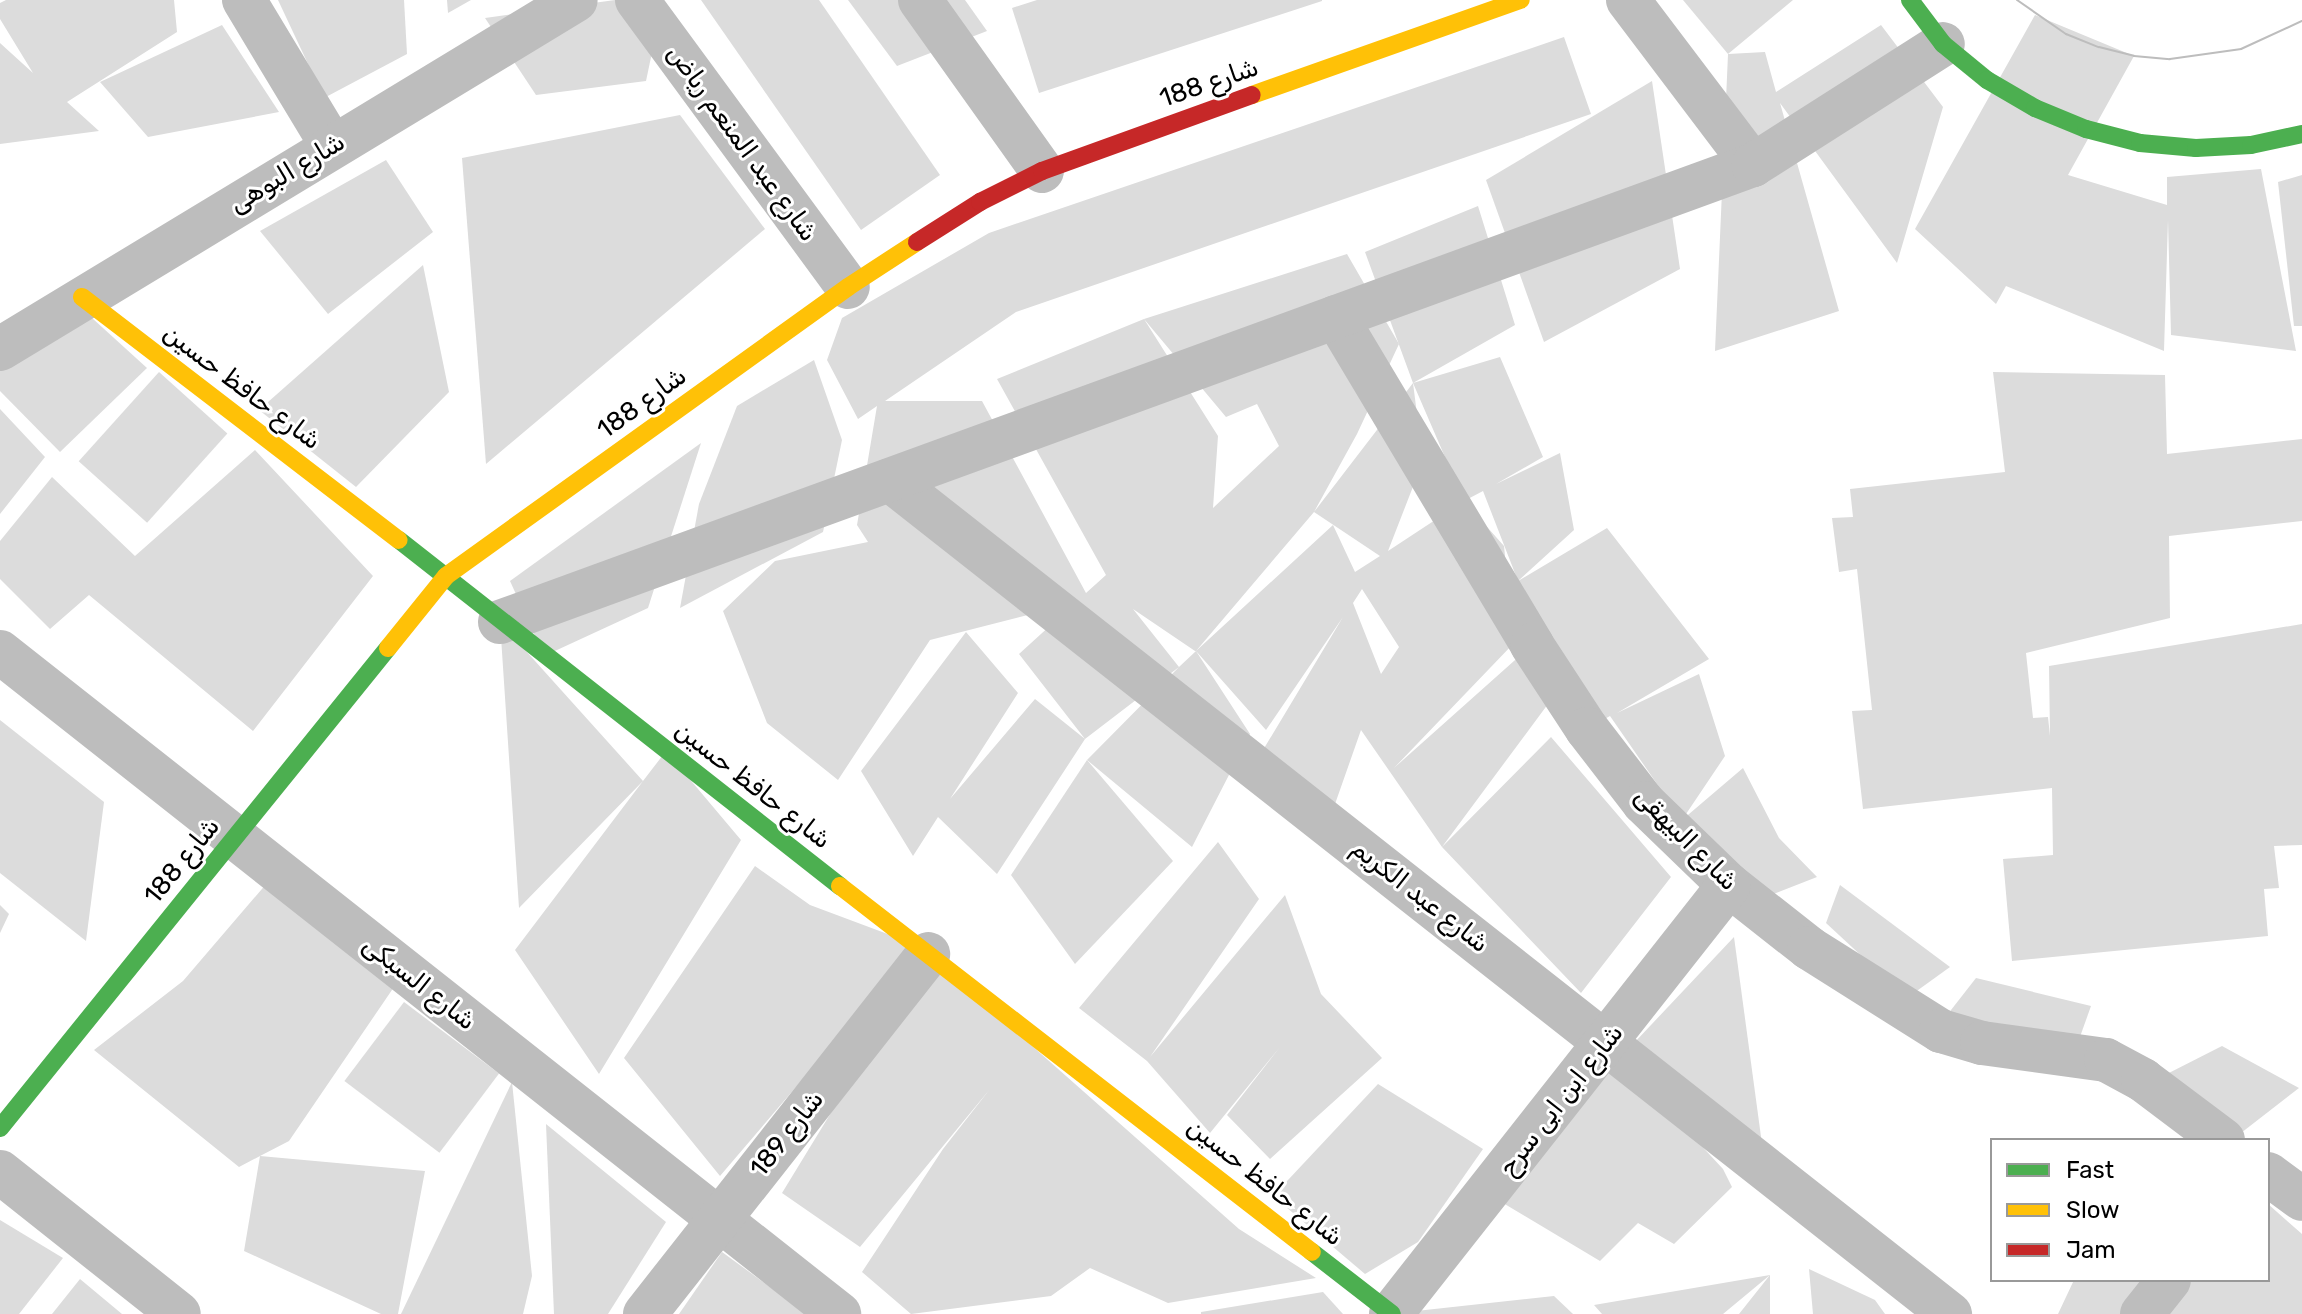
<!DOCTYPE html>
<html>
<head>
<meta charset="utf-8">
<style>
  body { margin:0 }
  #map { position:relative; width:2302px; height:1314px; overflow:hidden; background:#fff; font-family:Rubik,Cairo,sans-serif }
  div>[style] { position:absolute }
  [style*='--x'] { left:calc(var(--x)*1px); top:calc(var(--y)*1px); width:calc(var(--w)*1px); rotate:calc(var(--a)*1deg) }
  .building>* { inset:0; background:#dcdcdc; transform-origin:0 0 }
  .street>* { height:44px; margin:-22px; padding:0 22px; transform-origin:22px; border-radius:22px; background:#bdbdbd }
  .fast>* { height:18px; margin:-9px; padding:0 9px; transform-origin:9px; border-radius:9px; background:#4caf50 }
  .slow>* { height:18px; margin:-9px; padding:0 9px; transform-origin:9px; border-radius:9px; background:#ffc107 }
  .jam>* { height:18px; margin:-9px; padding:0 9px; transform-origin:9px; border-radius:9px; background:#c62828 }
  .tram>* { height:2px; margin:-1px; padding:0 1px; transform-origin:1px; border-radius:1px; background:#bdbdbd }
  span { translate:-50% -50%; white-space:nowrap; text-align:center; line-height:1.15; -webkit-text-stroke:6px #fff; paint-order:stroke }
  .street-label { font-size:26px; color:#000 }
  .legend { position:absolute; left:1990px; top:1138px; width:280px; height:144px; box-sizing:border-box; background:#fff; border:2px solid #999; margin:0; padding:10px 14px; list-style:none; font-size:24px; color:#000 }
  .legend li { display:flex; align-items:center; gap:16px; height:40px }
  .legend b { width:40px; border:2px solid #999 }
</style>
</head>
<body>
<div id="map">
  <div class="building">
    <div style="clip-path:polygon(6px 0,174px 0,177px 32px,67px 102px,99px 131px,0 144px,0 43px,33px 73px,0 19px,0 3px)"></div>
    <div style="clip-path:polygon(278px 0,404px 0,407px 54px,324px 98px)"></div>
    <div style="clip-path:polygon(447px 0,471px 0,448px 13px)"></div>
    <div style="clip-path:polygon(615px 0,663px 0,646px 81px,536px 95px,485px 18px)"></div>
    <div style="clip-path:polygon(701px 0,819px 0,940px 175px,861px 230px)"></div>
    <div style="clip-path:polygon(848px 0,965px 0,987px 31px,897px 66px)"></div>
    <div style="clip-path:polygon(1037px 0,1322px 0,1322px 1px,1039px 93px,1012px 8px)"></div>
    <div style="clip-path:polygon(1683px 0,1793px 0,1728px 54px)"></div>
    <div style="clip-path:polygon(2035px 15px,2134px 56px,2068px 175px,2167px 205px,2167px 177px,2261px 169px,2296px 351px,2171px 335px,2168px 220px,2164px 351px,2006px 286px,1996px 304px,1915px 229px)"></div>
    <div style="clip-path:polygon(222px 25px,279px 112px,148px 137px,100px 82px)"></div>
    <div style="clip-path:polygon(1881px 25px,1943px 107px,1897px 263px,1780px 103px,1839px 311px,1715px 351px,1728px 54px,1765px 52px,1776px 92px)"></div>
    <div style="clip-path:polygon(evenodd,1564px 37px,1591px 114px,1016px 312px,885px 401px,982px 401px,1086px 593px,1106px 575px,997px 379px,1144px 319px,1347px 254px,1399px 344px,1357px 434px,1314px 512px,1413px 383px,1423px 461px,1388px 551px,1464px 501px,1504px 546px,1514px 643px,1394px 768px,1532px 645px,1548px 704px,1442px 847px,1551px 737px,1671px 877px,1581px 993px,1442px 847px,1361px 730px,1328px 824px,1254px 765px,1343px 617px,1266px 730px,1196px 651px,1250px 734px,1192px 847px,1087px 760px,1179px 667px,1085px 739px,997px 874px,938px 817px,913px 856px,861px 771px,966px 632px,1018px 693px,950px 799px,1035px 699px,1085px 739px,1019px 654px,1075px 603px,930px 640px,838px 780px,767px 723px,723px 611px,775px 561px,868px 542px,857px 525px,877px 406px,858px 419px,827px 360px,842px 318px,989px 233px,1564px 37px,1144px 319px,1226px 417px,1257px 404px,1279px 446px,1213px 508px,1218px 436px,1144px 319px,1564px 37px,1314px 512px,1380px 556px,1355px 572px,1333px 525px,1196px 651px,1314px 512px,1564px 37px,1362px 589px,1399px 647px,1381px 674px,1353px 603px,1362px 589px,1564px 37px,1133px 609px,1195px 651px,1196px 651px,1179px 667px,1133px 609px)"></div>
    <div style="clip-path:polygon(1652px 81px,1680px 269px,1544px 342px,1486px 180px)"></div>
    <div style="clip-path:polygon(680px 115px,765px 229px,486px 464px,462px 158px)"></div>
    <div style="clip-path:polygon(386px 160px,433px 232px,328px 314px,260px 231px)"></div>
    <div style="clip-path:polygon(2302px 175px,2302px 326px,2294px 326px,2278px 182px)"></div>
    <div style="clip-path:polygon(1478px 206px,1515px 325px,1413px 383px,1500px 357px,1543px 457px,1496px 484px,1560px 453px,1574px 530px,1518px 581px,1483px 491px,1464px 501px,1413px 383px,1365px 252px)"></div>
    <div style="clip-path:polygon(423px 265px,449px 392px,356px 487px,259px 410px)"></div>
    <div style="clip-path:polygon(81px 308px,147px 368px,60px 452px,0 391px,0 362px)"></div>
    <div style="clip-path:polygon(814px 360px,842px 440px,823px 532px,680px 608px,699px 504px,737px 406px)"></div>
    <div style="left:159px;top:372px;width:92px;height:120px;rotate:42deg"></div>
    <div style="clip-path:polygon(1993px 372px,2165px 375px,2167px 454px,2302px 439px,2302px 521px,2169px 536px,2170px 618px,2026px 653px,2033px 718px,2048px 717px,2050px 736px,2049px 666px,2302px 624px,2302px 845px,2274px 846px,2279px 888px,2264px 889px,2268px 936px,2012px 961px,2003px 859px,2053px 855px,2052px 788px,1863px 809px,1852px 711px,1872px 710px,1857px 569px,1839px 572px,1832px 518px,1853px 517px,1850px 489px,2005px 472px)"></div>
    <div style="clip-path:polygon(0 409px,45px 457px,0 514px)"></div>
    <div style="clip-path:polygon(701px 443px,648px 608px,544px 656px,510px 581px)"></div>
    <div style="clip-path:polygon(255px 450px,373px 576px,253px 731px,89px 595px,50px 629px,0 579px,0 541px,52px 477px,135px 556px)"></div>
    <div style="clip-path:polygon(1607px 528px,1709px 659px,1617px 713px,1699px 674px,1725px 756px,1682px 820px,1743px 768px,1779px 838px,1817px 877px,1758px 900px,1682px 820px,1610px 716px,1587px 729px,1518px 581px)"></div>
    <div style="clip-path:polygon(500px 622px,643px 781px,666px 751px,741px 840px,599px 1074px,515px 950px,643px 781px,519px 908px)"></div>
    <div style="clip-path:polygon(0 720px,104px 802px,86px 941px,0 873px)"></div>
    <div style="clip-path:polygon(1087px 760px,1173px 861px,1075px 964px,1011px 875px)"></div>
    <div style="clip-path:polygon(1218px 842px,1259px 899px,1150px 1057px,1285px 895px,1321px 994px,1382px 1058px,1270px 1159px,1227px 1115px,1280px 1047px,1210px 1133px,1147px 1061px,1079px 1008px)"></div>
    <div style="clip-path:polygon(755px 866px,810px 905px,917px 945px,720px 1176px,624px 1058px)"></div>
    <div style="clip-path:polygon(273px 876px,394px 987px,289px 1141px,260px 1156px,425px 1171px,398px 1314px,381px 1314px,244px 1251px,260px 1156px,239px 1167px,94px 1050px,183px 981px)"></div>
    <div style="clip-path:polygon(1840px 885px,1950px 967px,1907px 998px,1826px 923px)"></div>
    <div style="clip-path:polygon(0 905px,9px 914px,0 933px)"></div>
    <div style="clip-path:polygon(1734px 937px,1762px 1144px,1634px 1043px)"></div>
    <div style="clip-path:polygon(928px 954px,1239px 1229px,1316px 1278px,1168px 1303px,1090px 1268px,1051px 1296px,911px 1314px,862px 1272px,943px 1149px,990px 1089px,860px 1247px,782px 1193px)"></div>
    <div style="clip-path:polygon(1976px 978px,2091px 1006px,2076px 1048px,1944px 1019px)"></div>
    <div style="left:404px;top:1002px;width:119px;height:99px;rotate:37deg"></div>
    <div style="clip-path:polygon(1606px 1043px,1723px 1169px,1732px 1187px,1674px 1244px,1638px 1223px,1600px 1261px,1503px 1203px)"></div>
    <div style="clip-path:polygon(2222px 1046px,2299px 1088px,2241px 1133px,2159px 1078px)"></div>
    <div style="clip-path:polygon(512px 1082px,532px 1276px,523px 1314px,401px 1314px)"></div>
    <div style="clip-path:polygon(1378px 1084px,1483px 1149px,1418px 1242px,1365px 1274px,1273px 1196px)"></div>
    <div style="clip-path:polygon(546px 1124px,666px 1222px,608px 1314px,554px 1314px)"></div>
    <div style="clip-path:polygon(2268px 1204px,2302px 1234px,2302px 1314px,2058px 1314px,2074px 1280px,2268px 1280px)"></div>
    <div style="clip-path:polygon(0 1220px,63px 1258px,19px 1314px,0 1314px)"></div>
    <div style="clip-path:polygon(722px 1252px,807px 1314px,679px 1314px)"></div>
    <div style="clip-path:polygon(1809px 1269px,1875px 1300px,1885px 1314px,1813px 1314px)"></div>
    <div style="clip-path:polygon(1770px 1275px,1723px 1314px,1602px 1314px,1594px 1305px,1770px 1275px,1770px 1314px,1739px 1314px)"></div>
    <div style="clip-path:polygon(80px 1279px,122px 1314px,52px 1314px)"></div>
    <div style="clip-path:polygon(1323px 1292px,1343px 1314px,1201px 1314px,1201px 1312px)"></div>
    <div style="clip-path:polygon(1554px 1296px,1573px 1314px,1407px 1314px,1407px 1312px)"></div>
  </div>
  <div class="street">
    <div style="--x:244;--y:0;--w:170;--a:58.9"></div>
    <div style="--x:637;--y:0;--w:356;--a:53.7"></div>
    <div style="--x:920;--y:0;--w:210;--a:54.5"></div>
    <div style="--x:1628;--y:0;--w:207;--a:52.9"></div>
    <div style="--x:1336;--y:317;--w:382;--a:59.1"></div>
    <div style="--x:1532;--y:645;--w:100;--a:56.8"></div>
    <div style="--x:1587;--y:729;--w:93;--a:52.4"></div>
    <div style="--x:1644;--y:803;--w:118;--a:44"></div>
    <div style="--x:1729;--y:885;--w:102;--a:38.2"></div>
    <div style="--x:1809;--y:948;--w:156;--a:32.2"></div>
    <div style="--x:1941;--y:1031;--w:43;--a:16.3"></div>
    <div style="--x:1982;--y:1043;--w:125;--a:7.8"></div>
    <div style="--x:2106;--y:1060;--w:42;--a:28.4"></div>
    <div style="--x:2143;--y:1080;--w:100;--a:36.9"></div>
    <div style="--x:0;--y:349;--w:673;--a:-31.21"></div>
    <div style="--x:890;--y:480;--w:1349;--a:38.2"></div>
    <div style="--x:500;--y:622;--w:1334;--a:-20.04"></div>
    <div style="--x:1753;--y:165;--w:225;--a:-32.5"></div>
    <div style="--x:0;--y:652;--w:1069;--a:38.27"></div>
    <div style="--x:0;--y:1172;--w:228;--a:38.4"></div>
    <div style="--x:2268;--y:1174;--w:42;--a:36.3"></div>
    <div style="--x:645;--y:1314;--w:458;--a:-51.8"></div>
    <div style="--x:1391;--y:1314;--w:546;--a:-51.77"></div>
    <div style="--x:2142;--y:1314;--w:43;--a:-51.5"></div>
  </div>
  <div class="fast">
    <div style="--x:1910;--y:0;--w:55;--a:53.1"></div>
    <div style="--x:1943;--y:44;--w:57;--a:39.3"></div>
    <div style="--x:1987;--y:80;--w:56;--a:30.3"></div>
    <div style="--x:2035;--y:108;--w:55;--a:22.4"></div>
    <div style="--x:2086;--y:129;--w:56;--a:14.5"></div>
    <div style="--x:2140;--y:143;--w:56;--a:5.1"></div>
    <div style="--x:2196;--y:148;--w:55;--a:-3.1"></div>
    <div style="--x:2251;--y:145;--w:52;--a:-12.2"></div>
    <div style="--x:399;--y:540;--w:561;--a:38.12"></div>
    <div style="--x:0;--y:1128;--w:617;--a:-51.05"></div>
    <div style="--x:1312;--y:1252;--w:101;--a:37.8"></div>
  </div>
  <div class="slow">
    <div style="--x:1252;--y:95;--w:285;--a:-19.5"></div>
    <div style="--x:82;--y:297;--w:399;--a:37.5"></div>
    <div style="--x:388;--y:648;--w:92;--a:-51.1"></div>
    <div style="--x:446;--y:576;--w:495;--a:-35.7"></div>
    <div style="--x:848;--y:287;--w:82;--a:-33.1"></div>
    <div style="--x:840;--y:886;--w:597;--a:37.79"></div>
  </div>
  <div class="jam">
    <div style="--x:917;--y:242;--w:75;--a:-32.4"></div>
    <div style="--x:980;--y:202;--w:69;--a:-26.6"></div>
    <div style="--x:1042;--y:171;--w:223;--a:-19.9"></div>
  </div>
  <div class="tram">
    <div style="--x:2017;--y:0;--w:60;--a:34.8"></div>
    <div style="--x:2066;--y:34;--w:35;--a:22"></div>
    <div style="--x:2099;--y:47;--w:36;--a:14"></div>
    <div style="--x:2134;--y:56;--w:36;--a:5"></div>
    <div style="--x:2170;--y:59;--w:72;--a:-8"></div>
    <div style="--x:2241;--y:49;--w:67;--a:-24.7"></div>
  </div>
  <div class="street-label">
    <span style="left:1209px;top:83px;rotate:-19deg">شارع 188</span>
    <span style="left:742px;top:143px;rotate:54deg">شارع عبد المنعم رياض</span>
    <span style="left:287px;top:173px;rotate:-31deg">شارع البوهى</span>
    <span style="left:242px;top:387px;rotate:37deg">شارع حافظ حسين</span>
    <span style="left:642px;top:403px;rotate:-36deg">شارع 188</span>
    <span style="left:753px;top:785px;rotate:38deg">شارع حافظ حسين</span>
    <span style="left:1686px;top:839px;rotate:45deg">شارع البيهقى</span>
    <span style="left:182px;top:861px;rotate:-51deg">شارع 188</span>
    <span style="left:1420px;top:896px;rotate:38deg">شارع عبد الكريم</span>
    <span style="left:419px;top:983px;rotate:38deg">شارع السبكى</span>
    <span style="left:1561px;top:1100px;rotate:-52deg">شارع ابن ابى سرح</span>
    <span style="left:787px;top:1134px;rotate:-52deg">شارع 189</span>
    <span style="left:1265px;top:1182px;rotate:38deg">شارع حافظ حسين</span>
  </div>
  <ul class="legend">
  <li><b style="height:10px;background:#4caf50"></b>Fast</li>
  <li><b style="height:10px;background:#ffc107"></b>Slow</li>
  <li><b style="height:10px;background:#c62828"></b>Jam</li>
  </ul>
</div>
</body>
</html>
